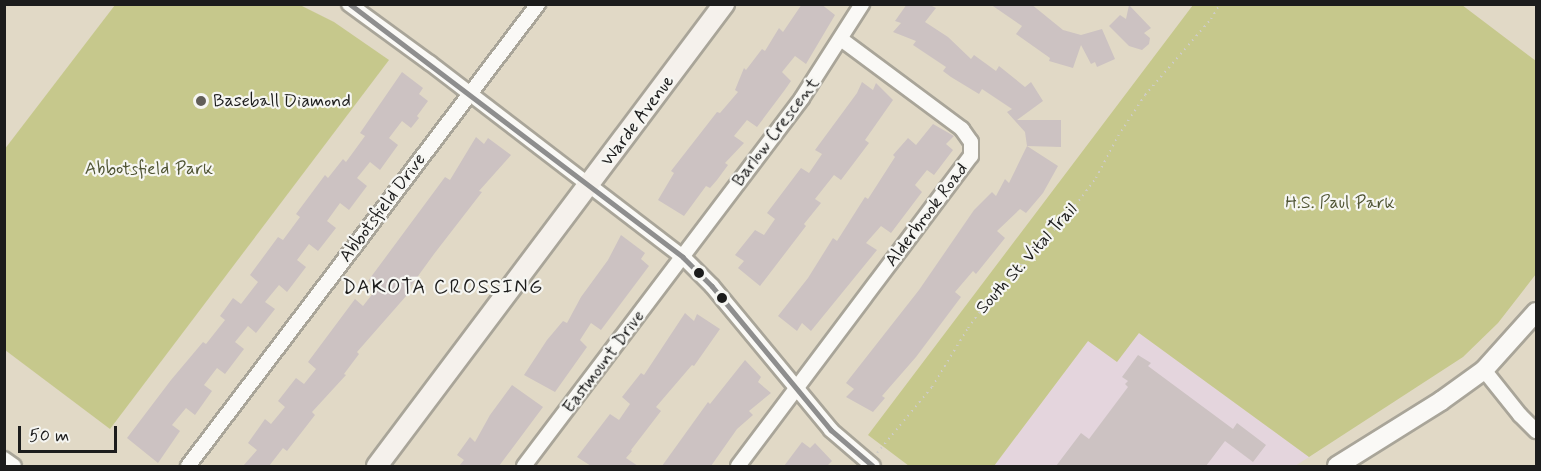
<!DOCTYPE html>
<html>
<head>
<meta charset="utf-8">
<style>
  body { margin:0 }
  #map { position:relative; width:1541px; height:471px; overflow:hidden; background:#e1d9c6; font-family:Mynerve,sans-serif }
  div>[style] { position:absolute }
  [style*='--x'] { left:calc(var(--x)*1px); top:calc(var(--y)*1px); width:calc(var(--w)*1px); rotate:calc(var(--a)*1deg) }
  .built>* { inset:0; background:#e4d5dd }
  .green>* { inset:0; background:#c6c88c }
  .building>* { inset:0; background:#ccc2c2 }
  .path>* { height:2px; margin-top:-1px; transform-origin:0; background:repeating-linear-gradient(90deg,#ceccc7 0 1.5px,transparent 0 6px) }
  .roads { filter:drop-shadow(2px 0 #a9a599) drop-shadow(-2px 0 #a9a599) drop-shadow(0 2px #a9a599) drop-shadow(0 -2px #a9a599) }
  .minor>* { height:14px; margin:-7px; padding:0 7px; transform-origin:7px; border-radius:7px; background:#faf9f6 }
  .tertiary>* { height:18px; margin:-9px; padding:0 9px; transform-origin:9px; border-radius:9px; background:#faf9f6 }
  .secondary>* { height:20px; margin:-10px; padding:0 10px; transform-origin:10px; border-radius:10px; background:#f5f1ec }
  .bus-1>* { height:4.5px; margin:-2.25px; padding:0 2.25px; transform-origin:2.25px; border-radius:2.25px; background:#8e8e8e }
  .dots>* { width:16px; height:16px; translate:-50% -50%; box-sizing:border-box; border:3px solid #f6f6f2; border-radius:50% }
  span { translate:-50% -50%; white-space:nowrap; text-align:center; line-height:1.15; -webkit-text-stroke:4.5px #f6f6f2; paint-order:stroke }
  .poi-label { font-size:18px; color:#1c1c1c }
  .left { translate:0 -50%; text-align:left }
  .street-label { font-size:18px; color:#1c1c1c }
  .park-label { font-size:18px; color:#4f5433 }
  .neighbourhood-label { font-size:20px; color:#1c1c1c; letter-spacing:1.5px }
  .frame { position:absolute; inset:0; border:6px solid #1c1c1c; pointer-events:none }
  .scale { position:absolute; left:18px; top:426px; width:99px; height:27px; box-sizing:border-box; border:3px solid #1c1c1c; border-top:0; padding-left:8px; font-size:18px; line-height:21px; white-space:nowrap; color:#1c1c1c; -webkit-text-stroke:4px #f6f6f2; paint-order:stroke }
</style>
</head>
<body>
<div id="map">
  <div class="built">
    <div style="clip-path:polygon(1139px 333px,1309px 457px,1295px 466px,994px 466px,1088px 341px)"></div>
  </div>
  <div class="green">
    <div style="clip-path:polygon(115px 5px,300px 5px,334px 22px,389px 60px,110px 429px,5px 350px,4px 150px)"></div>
    <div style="clip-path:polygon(1193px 5px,1462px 5px,1536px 61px,1536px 274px,1498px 323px,1463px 357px,1309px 457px,1139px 333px,1117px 362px,1088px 341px,994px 466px,909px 466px,868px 435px)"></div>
  </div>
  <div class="building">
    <div style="clip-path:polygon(802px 4px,821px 4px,835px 15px,806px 64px,795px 56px,782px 72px,791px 81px,784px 91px,757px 127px,747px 120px,734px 136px,744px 143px,725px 163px,728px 165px,717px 180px,710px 188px,706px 186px,684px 216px,658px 200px,674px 173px,671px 171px,717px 112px,720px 113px,738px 92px,735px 90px,744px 68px,746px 70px,762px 49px,765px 51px,779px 28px,783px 32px)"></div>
    <div style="clip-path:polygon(907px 4px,928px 4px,936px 8px,925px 22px,948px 37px,971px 59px,974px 55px,996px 71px,999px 66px,1025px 87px,1031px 82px,1043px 101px,1017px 120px,1061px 120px,1061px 147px,1027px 146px,1058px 166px,1043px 193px,1026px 213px,1020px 209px,997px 231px,1005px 238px,976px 274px,973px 271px,955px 292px,961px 297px,916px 357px,882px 396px,885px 398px,873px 412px,846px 397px,854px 389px,846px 383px,919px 290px,974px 210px,992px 192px,996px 196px,1005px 179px,1009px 183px,1027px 146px,1025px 132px,1007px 112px,1012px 109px,982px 89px,979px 94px,951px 77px,943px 71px,946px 67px,913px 45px,916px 41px,893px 32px,901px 23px,895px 21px)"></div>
    <div style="clip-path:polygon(990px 4px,1031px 4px,1063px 30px,1081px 35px,1102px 29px,1115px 59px,1097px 67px,1095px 62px,1091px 64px,1081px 45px,1073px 68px,1049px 61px,1050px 58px,1016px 34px,1022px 26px)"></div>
    <div style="clip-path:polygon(1129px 5px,1151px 28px,1144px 33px,1150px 38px,1149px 44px,1142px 50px,1129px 46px,1109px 26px,1120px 15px,1126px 19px)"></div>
    <div style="clip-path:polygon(402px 72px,423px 88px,419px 94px,428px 101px,417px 116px,419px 118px,411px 128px,402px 121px,389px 138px,398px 145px,380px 170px,370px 162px,357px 178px,367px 186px,349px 210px,340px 203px,327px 221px,336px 228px,318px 251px,309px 244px,297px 260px,306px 267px,287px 292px,279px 285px,265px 302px,275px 309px,256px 333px,248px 326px,235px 342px,244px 349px,225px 374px,217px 368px,204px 385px,212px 391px,195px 415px,186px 408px,172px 425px,180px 431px,158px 463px,127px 438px,171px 380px,203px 342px,206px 344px,225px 320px,220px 316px,233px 298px,241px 304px,258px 282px,250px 275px,278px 237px,283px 240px,300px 217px,296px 214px,325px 175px,328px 178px,343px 159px,346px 162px,365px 136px,360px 133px)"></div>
    <div style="clip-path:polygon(862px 82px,873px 90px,876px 83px,893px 100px,865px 140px,869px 143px,841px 180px,834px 175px,815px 199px,821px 203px,804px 224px,806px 226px,760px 286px,738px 268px,744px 261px,735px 255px,755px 230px,764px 235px,775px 219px,767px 213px,801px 168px,809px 173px,822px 154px,815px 150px,857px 93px)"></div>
    <div style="clip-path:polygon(933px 124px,954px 136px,946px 144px,953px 150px,934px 175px,927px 170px,915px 185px,922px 192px,891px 233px,881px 226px,866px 243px,877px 250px,811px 331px,802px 323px,797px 331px,778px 316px,808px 278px,833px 238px,837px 241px,865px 197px,868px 199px,895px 157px,893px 155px,908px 138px,916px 145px)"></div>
    <div style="clip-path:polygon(476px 137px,484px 144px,488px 138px,511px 155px,479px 191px,482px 192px,434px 254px,405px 294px,407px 295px,357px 352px,359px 354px,344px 374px,346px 375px,312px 412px,315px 415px,287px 451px,283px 448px,269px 466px,243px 466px,257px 450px,248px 443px,258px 429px,265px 419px,271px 424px,285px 407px,278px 401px,296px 378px,304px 384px,316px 369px,308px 362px,355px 299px,363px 306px,377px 288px,368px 281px,445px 177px,450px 180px)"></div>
    <div style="clip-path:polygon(621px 235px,645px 253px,641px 259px,649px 266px,601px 330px,591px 323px,580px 340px,587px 347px,555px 392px,524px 375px,547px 340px,563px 321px,567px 323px,581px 297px,608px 260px)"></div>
    <div style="clip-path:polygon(685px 313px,694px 321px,697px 314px,720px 329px,694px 366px,692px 365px,656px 407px,661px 411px,631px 450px,632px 451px,626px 458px,638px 466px,591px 466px,577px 457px,610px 414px,619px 420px,630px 404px,622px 397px,641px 373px,644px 375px)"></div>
    <div style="clip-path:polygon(1138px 355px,1151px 363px,1148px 366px,1233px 429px,1237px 423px,1266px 445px,1253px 462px,1225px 441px,1206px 466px,1056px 466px,1081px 433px,1089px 439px,1128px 387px,1125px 384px,1128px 381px,1122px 377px)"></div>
    <div style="clip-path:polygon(745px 360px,761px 377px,758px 382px,771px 393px,749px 411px,753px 415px,737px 429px,711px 466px,662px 466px,708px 402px,710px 404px)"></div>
    <div style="clip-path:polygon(512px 385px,543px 407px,499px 466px,459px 466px,464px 460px,457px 455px,470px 437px,475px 442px,490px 415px)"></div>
    <div style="clip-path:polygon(802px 442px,810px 448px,815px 443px,832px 461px,827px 466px,784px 466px)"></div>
  </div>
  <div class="path">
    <div style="--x:877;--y:453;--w:86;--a:-50.2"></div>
    <div style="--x:932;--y:387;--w:69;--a:-58.6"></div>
    <div style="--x:968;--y:328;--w:34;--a:-54"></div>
    <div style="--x:988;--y:300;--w:117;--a:-46.7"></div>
    <div style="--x:1068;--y:215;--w:46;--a:-52.9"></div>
    <div style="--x:1096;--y:178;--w:47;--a:-62.4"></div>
    <div style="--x:1118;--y:136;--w:49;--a:-56.6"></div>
    <div style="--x:1145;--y:95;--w:101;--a:-49"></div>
    <div style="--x:1211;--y:19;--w:17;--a:-59"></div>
  </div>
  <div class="roads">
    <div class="minor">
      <div style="--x:349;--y:4;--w:100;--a:36.1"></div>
      <div style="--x:430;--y:63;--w:319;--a:37.5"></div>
      <div style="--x:683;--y:257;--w:41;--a:45"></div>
      <div style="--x:712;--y:286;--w:187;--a:50.4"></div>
      <div style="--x:831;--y:430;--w:55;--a:40.6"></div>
      <div style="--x:1484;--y:370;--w:58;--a:51.3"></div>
      <div style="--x:1520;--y:415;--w:23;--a:45"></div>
      <div style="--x:4;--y:459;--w:12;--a:35"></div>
      <div style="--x:188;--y:466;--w:580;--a:-52.85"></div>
      <div style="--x:524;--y:466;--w:461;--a:-52.9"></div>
      <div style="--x:802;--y:98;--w:112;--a:-57.4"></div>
      <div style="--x:738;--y:466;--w:388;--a:-53.1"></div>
      <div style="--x:971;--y:156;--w:14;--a:-90"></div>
      <div style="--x:971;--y:142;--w:16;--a:-125"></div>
      <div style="--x:962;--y:129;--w:149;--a:-143.4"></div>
    </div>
    <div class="tertiary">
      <div style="--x:1337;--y:466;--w:123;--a:-32"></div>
      <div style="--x:1441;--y:401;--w:53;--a:-35.8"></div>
      <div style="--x:1484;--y:370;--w:78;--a:-48.1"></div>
    </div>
    <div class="secondary">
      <div style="--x:377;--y:466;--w:578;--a:-53.09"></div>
    </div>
  </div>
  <div class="bus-1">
    <div style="--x:350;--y:4;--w:418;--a:37.2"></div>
    <div style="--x:683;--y:257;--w:41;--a:45"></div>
    <div style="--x:712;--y:286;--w:187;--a:50.4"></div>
    <div style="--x:831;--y:430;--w:55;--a:40.6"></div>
  </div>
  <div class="dots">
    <div style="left:201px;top:101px;background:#615e58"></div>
    <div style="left:699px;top:273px;background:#1c1c1c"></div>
    <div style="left:722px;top:298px;background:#1c1c1c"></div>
  </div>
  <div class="poi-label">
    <span class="left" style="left:213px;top:101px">Baseball Diamond</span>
  </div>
  <div class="street-label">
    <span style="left:638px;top:121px;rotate:-53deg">Warde Avenue</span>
    <span style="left:776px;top:132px;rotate:-53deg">Barlow Crescent</span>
    <span style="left:383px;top:208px;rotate:-53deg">Abbotsfield Drive</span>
    <span style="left:927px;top:215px;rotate:-53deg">Alderbrook Road</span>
    <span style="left:1027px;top:259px;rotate:-48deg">South St. Vital Trail</span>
    <span style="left:604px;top:362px;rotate:-53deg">Eastmount Drive</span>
  </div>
  <div class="park-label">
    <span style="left:149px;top:169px">Abbotsfield Park</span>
    <span style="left:1340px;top:203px">H.S. Paul Park</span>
  </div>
  <div class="neighbourhood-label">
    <span style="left:443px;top:287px">DAKOTA CROSSING</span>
  </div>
  <div class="frame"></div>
  <div class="scale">50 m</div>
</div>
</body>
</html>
